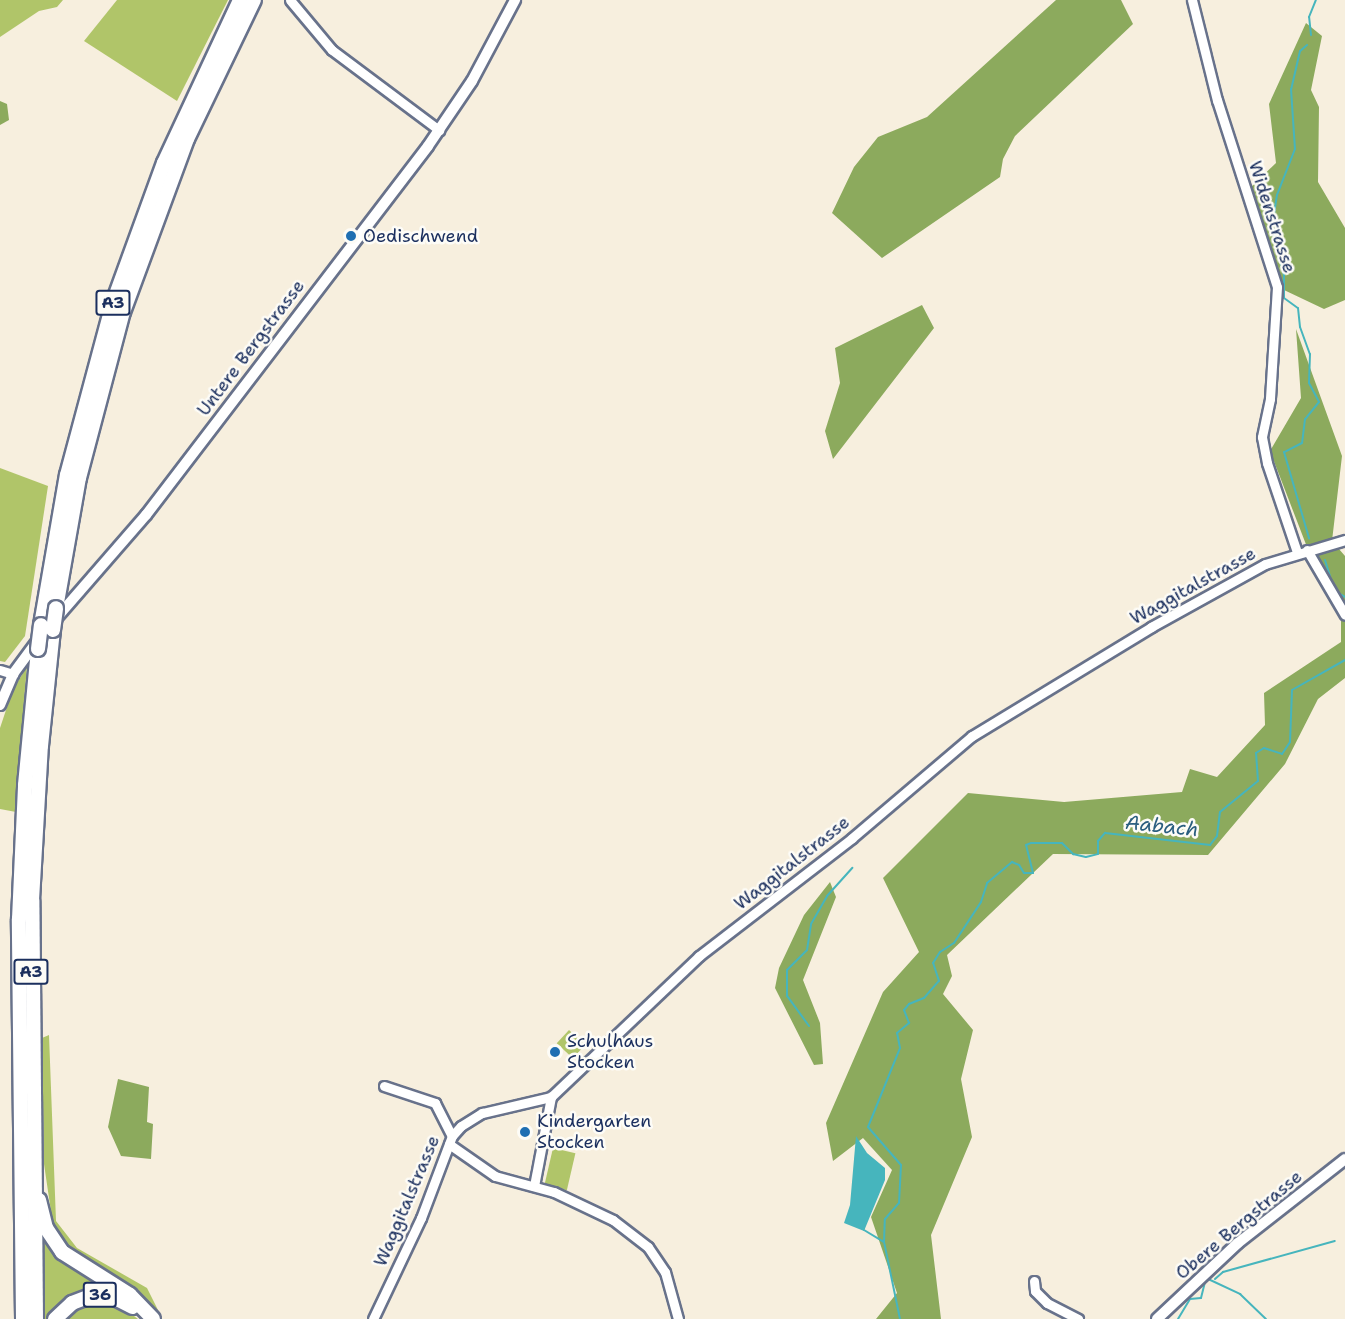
<!DOCTYPE html>
<html>
<head>
<meta charset="utf-8">
<style>
  body { margin:0 }
  #map { position:relative; width:1345px; height:1319px; overflow:hidden; background:#f7efde; font-family:"Shantell Sans",sans-serif }
  div>[style] { position:absolute }
  [style*='--x'] { left:calc(var(--x)*1px); top:calc(var(--y)*1px); width:calc(var(--w)*1px); rotate:calc(var(--a)*1deg) }
  .green>* { inset:0; background:#b0c569; transform-origin:0 0 }
  .forest>* { inset:0; background:#8caa5d }
  .water>* { inset:0; background:#46b5bd }
  .stream>* { height:2px; margin:-1px; padding:0 1px; transform-origin:1px; border-radius:1px; background:#46b5bd }
  .roads { filter:drop-shadow(2px 0 #68728b) drop-shadow(-2px 0 #68728b) drop-shadow(0 2px #68728b) drop-shadow(0 -2px #68728b) }
  .minor>* { height:9px; margin:-4.5px; padding:0 4.5px; transform-origin:4.5px; border-radius:4.5px; background:#fff }
  .major>* { height:10px; margin:-5px; padding:0 5px; transform-origin:5px; border-radius:5px; background:#fff }
  .highway>* { height:14px; margin:-7px; padding:0 7px; transform-origin:7px; border-radius:7px; background:#fff }
  .bridges { filter:drop-shadow(2px 0 #68728b) drop-shadow(-2px 0 #68728b) drop-shadow(0 2px #68728b) drop-shadow(0 -2px #68728b) }
  .highway-bridge>* { height:14px; margin:-7px; padding:0 7px; transform-origin:7px; border-radius:7px; background:#fff }
  .dots>* { width:16px; height:16px; translate:-50% -50%; box-sizing:border-box; border:3px solid #fdfcf7; border-radius:50% }
  span { translate:-50% -50%; white-space:nowrap; text-align:center; line-height:1.15; -webkit-text-stroke:5px #fdfcf7; paint-order:stroke }
  .shield-label span { padding:2px 4px; background:#fdfcf7; border:2px solid; border-radius:4px; -webkit-text-stroke-width:0 }
  .shield-label { font-size:16px; color:#1b2f5e; font-weight:700 }
  .street-label { font-size:18px; color:#1b2f5e }
  .poi-label { font-size:18px; color:#1b2f5e }
  .left { translate:0 -50%; text-align:left }
  .water-label { font-size:20px; color:#2a5e7f; font-style:italic }
</style>
</head>
<body>
<div id="map">
  <div class="green">
    <div style="clip-path:polygon(0 0,63px 0,57px 7px,39px 11px,0 37px)"></div>
    <div style="clip-path:polygon(117px 0,228px 0,177px 101px,84px 41px)"></div>
    <div style="clip-path:polygon(0 468px,48px 486px,25px 636px,5px 662px,0 661px)"></div>
    <div style="clip-path:polygon(27px 667px,24px 701px,16px 812px,0 809px,0 728px,13px 689px)"></div>
    <div style="left:569px;top:1030px;width:22px;height:18px;rotate:43deg"></div>
    <div style="clip-path:polygon(49px 1035px,56px 1221px,77px 1248px,147px 1288px,159px 1312px,154px 1313px,137px 1291px,74px 1256px,54px 1232px,44px 1164px,42px 1038px)"></div>
    <div style="left:553px;top:1148px;width:23px;height:38px;rotate:13deg"></div>
    <div style="clip-path:polygon(40px 1227px,68px 1263px,121px 1294px,106px 1292px,51px 1319px,44px 1319px)"></div>
    <div style="clip-path:polygon(89px 1302px,118px 1304px,138px 1319px,62px 1319px)"></div>
  </div>
  <div class="forest">
    <div style="clip-path:polygon(1056px 0,1121px 0,1133px 24px,1015px 136px,1003px 159px,1000px 177px,882px 258px,832px 213px,854px 167px,878px 137px,927px 117px)"></div>
    <div style="clip-path:polygon(1306px 23px,1322px 36px,1311px 90px,1319px 107px,1318px 182px,1345px 228px,1345px 300px,1324px 309px,1284px 290px,1248px 190px,1276px 163px,1269px 104px)"></div>
    <div style="clip-path:polygon(0 101px,7px 104px,9px 120px,0 125px)"></div>
    <div style="clip-path:polygon(922px 305px,934px 328px,833px 459px,825px 431px,840px 383px,835px 348px)"></div>
    <div style="clip-path:polygon(1296px 329px,1342px 456px,1332px 541px,1345px 556px,1345px 678px,1318px 699px,1285px 764px,1208px 855px,1053px 854px,947px 955px,952px 976px,943px 994px,973px 1030px,961px 1079px,972px 1137px,931px 1235px,941px 1319px,876px 1319px,897px 1293px,871px 1217px,892px 1170px,863px 1138px,833px 1161px,826px 1123px,883px 992px,919px 952px,883px 878px,968px 793px,1064px 802px,1182px 792px,1190px 769px,1217px 777px,1265px 725px,1264px 693px,1341px 642px,1341px 606px,1322px 586px,1270px 451px,1301px 398px)"></div>
    <div style="clip-path:polygon(830px 882px,836px 897px,803px 980px,820px 1023px,823px 1064px,814px 1065px,775px 988px,779px 968px,804px 915px)"></div>
    <div style="clip-path:polygon(118px 1079px,149px 1087px,147px 1122px,153px 1124px,151px 1159px,121px 1156px,108px 1127px)"></div>
  </div>
  <div class="water">
    <div style="clip-path:polygon(856px 1136px,867px 1153px,885px 1168px,885px 1180px,864px 1231px,844px 1223px,850px 1205px)"></div>
  </div>
  <div class="stream">
    <div style="--x:1311;--y:35;--w:18;--a:-96"></div>
    <div style="--x:1309;--y:17;--w:18;--a:-68"></div>
    <div style="--x:1307;--y:45;--w:9;--a:139"></div>
    <div style="--x:1300;--y:51;--w:39;--a:103"></div>
    <div style="--x:1291;--y:89;--w:60;--a:86.2"></div>
    <div style="--x:1295;--y:149;--w:49;--a:111.4"></div>
    <div style="--x:1277;--y:195;--w:33;--a:99"></div>
    <div style="--x:1272;--y:228;--w:49;--a:75.7"></div>
    <div style="--x:1284;--y:275;--w:23;--a:90"></div>
    <div style="--x:1284;--y:298;--w:17;--a:36"></div>
    <div style="--x:1298;--y:308;--w:19;--a:84"></div>
    <div style="--x:1300;--y:327;--w:29;--a:70"></div>
    <div style="--x:1310;--y:354;--w:29;--a:92"></div>
    <div style="--x:1309;--y:383;--w:21;--a:62"></div>
    <div style="--x:1319;--y:402;--w:22;--a:129"></div>
    <div style="--x:1305;--y:419;--w:24;--a:97"></div>
    <div style="--x:1302;--y:443;--w:20;--a:153"></div>
    <div style="--x:1284;--y:452;--w:90;--a:73.8"></div>
    <div style="--x:1325;--y:560;--w:27;--a:73"></div>
    <div style="--x:1335;--y:591;--w:12;--a:31"></div>
    <div style="--x:809;--y:1026;--w:37;--a:-126"></div>
    <div style="--x:787;--y:996;--w:26;--a:-90"></div>
    <div style="--x:787;--y:970;--w:28;--a:-45"></div>
    <div style="--x:807;--y:950;--w:26;--a:-81"></div>
    <div style="--x:811;--y:924;--w:32;--a:-60"></div>
    <div style="--x:827;--y:896;--w:38;--a:-48"></div>
    <div style="--x:864;--y:1230;--w:23;--a:31"></div>
    <div style="--x:1215;--y:1279;--w:11;--a:-41"></div>
    <div style="--x:1223;--y:1272;--w:116;--a:-15.5"></div>
    <div style="--x:900;--y:1319;--w:79;--a:-101.7"></div>
    <div style="--x:884;--y:1242;--w:23;--a:-88"></div>
    <div style="--x:885;--y:1219;--w:21;--a:-49"></div>
    <div style="--x:899;--y:1203;--w:38;--a:-87"></div>
    <div style="--x:901;--y:1165;--w:50;--a:-131"></div>
    <div style="--x:868;--y:1127;--w:85;--a:-67.9"></div>
    <div style="--x:900;--y:1048;--w:15;--a:-101"></div>
    <div style="--x:897;--y:1033;--w:16;--a:-40"></div>
    <div style="--x:909;--y:1023;--w:14;--a:-111"></div>
    <div style="--x:904;--y:1010;--w:8;--a:-50"></div>
    <div style="--x:909;--y:1004;--w:16;--a:-22"></div>
    <div style="--x:924;--y:998;--w:23;--a:-49"></div>
    <div style="--x:939;--y:981;--w:19;--a:-108"></div>
    <div style="--x:933;--y:963;--w:13;--a:-58"></div>
    <div style="--x:940;--y:952;--w:17;--a:-33"></div>
    <div style="--x:954;--y:943;--w:49;--a:-56.6"></div>
    <div style="--x:981;--y:902;--w:20;--a:-72"></div>
    <div style="--x:987;--y:883;--w:33;--a:-40"></div>
    <div style="--x:1012;--y:862;--w:8;--a:23"></div>
    <div style="--x:1019;--y:865;--w:9;--a:58"></div>
    <div style="--x:1024;--y:873;--w:9;--a:0"></div>
    <div style="--x:1033;--y:873;--w:29;--a:-104"></div>
    <div style="--x:1026;--y:845;--w:5;--a:-22"></div>
    <div style="--x:1031;--y:843;--w:31;--a:0"></div>
    <div style="--x:1062;--y:843;--w:16;--a:45"></div>
    <div style="--x:1073;--y:854;--w:13;--a:13"></div>
    <div style="--x:1086;--y:857;--w:12;--a:-14"></div>
    <div style="--x:1098;--y:854;--w:13;--a:-90"></div>
    <div style="--x:1098;--y:841;--w:11;--a:-49"></div>
    <div style="--x:1105;--y:833;--w:106;--a:6.5"></div>
    <div style="--x:1210;--y:845;--w:11;--a:-52"></div>
    <div style="--x:1217;--y:836;--w:24;--a:-83"></div>
    <div style="--x:1220;--y:812;--w:49;--a:-39.2"></div>
    <div style="--x:1258;--y:781;--w:28;--a:-94"></div>
    <div style="--x:1256;--y:753;--w:9;--a:-32"></div>
    <div style="--x:1264;--y:748;--w:19;--a:18"></div>
    <div style="--x:1282;--y:754;--w:14;--a:-56"></div>
    <div style="--x:1290;--y:742;--w:52;--a:-87.8"></div>
    <div style="--x:1292;--y:690;--w:61;--a:-29.5"></div>
    <div style="--x:1178;--y:1319;--w:23;--a:-59"></div>
    <div style="--x:1190;--y:1299;--w:11;--a:-5"></div>
    <div style="--x:1201;--y:1298;--w:21;--a:-76"></div>
    <div style="--x:1206;--y:1278;--w:38;--a:25"></div>
    <div style="--x:1240;--y:1294;--w:36;--a:44"></div>
  </div>
  <div class="roads">
    <div class="minor">
      <div style="--x:290;--y:0;--w:65;--a:50"></div>
      <div style="--x:332;--y:50;--w:134;--a:36.8"></div>
      <div style="--x:1192;--y:0;--w:103;--a:76"></div>
      <div style="--x:1217;--y:100;--w:196;--a:72.2"></div>
      <div style="--x:1277;--y:287;--w:112;--a:93.6"></div>
      <div style="--x:1270;--y:399;--w:39;--a:102"></div>
      <div style="--x:1262;--y:437;--w:26;--a:79"></div>
      <div style="--x:1267;--y:463;--w:94;--a:71.4"></div>
      <div style="--x:1307;--y:550;--w:75;--a:59.7"></div>
      <div style="--x:0;--y:670;--w:14;--a:17"></div>
      <div style="--x:384;--y:1086;--w:54;--a:18.4"></div>
      <div style="--x:435;--y:1103;--w:37;--a:63"></div>
      <div style="--x:449;--y:1144;--w:56;--a:34.8"></div>
      <div style="--x:495;--y:1176;--w:61;--a:15.2"></div>
      <div style="--x:554;--y:1192;--w:65;--a:25.4"></div>
      <div style="--x:613;--y:1220;--w:44;--a:37.6"></div>
      <div style="--x:648;--y:1247;--w:30;--a:56"></div>
      <div style="--x:665;--y:1272;--w:49;--a:74.5"></div>
      <div style="--x:534;--y:1186;--w:91;--a:-79.2"></div>
      <div style="--x:1034;--y:1281;--w:10;--a:84"></div>
      <div style="--x:1035;--y:1291;--w:17;--a:45"></div>
      <div style="--x:1047;--y:1303;--w:35;--a:27"></div>
      <div style="--x:373;--y:1319;--w:112;--a:-64.6"></div>
      <div style="--x:421;--y:1218;--w:88;--a:-69.3"></div>
      <div style="--x:452;--y:1136;--w:13;--a:-48"></div>
      <div style="--x:461;--y:1126;--w:25;--a:-32"></div>
      <div style="--x:482;--y:1113;--w:71;--a:-13.1"></div>
      <div style="--x:551;--y:1097;--w:204;--a:-43.6"></div>
      <div style="--x:699;--y:956;--w:193;--a:-37.6"></div>
      <div style="--x:852;--y:838;--w:157;--a:-40.4"></div>
      <div style="--x:972;--y:736;--w:210;--a:-31.3"></div>
      <div style="--x:1151;--y:627;--w:130;--a:-28.9"></div>
      <div style="--x:1265;--y:564;--w:84;--a:-16.7"></div>
    </div>
    <div class="major">
      <div style="--x:53;--y:622;--w:142;--a:-49"></div>
      <div style="--x:146;--y:515;--w:464;--a:-52.6"></div>
      <div style="--x:428;--y:146;--w:78;--a:-55.9"></div>
      <div style="--x:472;--y:81;--w:92;--a:-62"></div>
      <div style="--x:0;--y:705;--w:34;--a:-67"></div>
      <div style="--x:13;--y:674;--w:47;--a:-53.6"></div>
      <div style="--x:1157;--y:1319;--w:111;--a:-43.2"></div>
      <div style="--x:1238;--y:1243;--w:136;--a:-38.1"></div>
    </div>
    <div class="highway">
      <div style="--x:56;--y:608;--w:132;--a:-80"></div>
      <div style="--x:79;--y:478;--w:172;--a:-75.2"></div>
      <div style="--x:123;--y:312;--w:184;--a:-69.7"></div>
      <div style="--x:187;--y:139;--w:154;--a:-64.3"></div>
      <div style="--x:41;--y:625;--w:152;--a:-80.2"></div>
      <div style="--x:67;--y:475;--w:178;--a:-75"></div>
      <div style="--x:113;--y:303;--w:149;--a:-70"></div>
      <div style="--x:164;--y:163;--w:180;--a:-65"></div>
      <div style="--x:39;--y:1200;--w:29;--a:76"></div>
      <div style="--x:46;--y:1228;--w:29;--a:56"></div>
      <div style="--x:62;--y:1252;--w:80;--a:32.3"></div>
      <div style="--x:130;--y:1295;--w:33;--a:46"></div>
      <div style="--x:23;--y:1319;--w:400;--a:-90.6"></div>
      <div style="--x:19;--y:919;--w:134;--a:-87.4"></div>
      <div style="--x:25;--y:785;--w:137;--a:-84.5"></div>
      <div style="--x:36;--y:1319;--w:419;--a:-90.5"></div>
      <div style="--x:32;--y:900;--w:154;--a:-86.7"></div>
      <div style="--x:41;--y:746;--w:117;--a:-84.1"></div>
      <div style="--x:55;--y:1319;--w:23;--a:-43"></div>
      <div style="--x:72;--y:1303;--w:19;--a:-21"></div>
      <div style="--x:90;--y:1296;--w:23;--a:2"></div>
      <div style="--x:113;--y:1297;--w:22;--a:27"></div>
    </div>
  </div>
  <div class="bridges">
    <div class="highway-bridge">
      <div style="--x:53;--y:630;--w:22;--a:-82"></div>
      <div style="--x:38;--y:649;--w:24;--a:-83"></div>
    </div>
  </div>
  <div class="dots">
    <div style="left:351px;top:236px;background:#1f6fb2"></div>
    <div style="left:555px;top:1052px;background:#1f6fb2"></div>
    <div style="left:525px;top:1132px;background:#1f6fb2"></div>
  </div>
  <div class="shield-label">
    <span style="left:113px;top:303px">A3</span>
    <span style="left:31px;top:972px">A3</span>
    <span style="left:100px;top:1295px">36</span>
  </div>
  <div class="street-label">
    <span style="left:1272px;top:217px;rotate:72deg">Widenstrasse</span>
    <span style="left:251px;top:348px;rotate:-53deg">Untere Bergstrasse</span>
    <span style="left:1193px;top:586px;rotate:-29deg">Waggitalstrasse</span>
    <span style="left:792px;top:863px;rotate:-38deg">Waggitalstrasse</span>
    <span style="left:407px;top:1201px;rotate:-67deg">Waggitalstrasse</span>
    <span style="left:1239px;top:1225px;rotate:-40deg">Obere Bergstrasse</span>
  </div>
  <div class="poi-label">
    <span class="left" style="left:363px;top:236px">Oedischwend</span>
    <span class="left" style="left:567px;top:1052px">Schulhaus<br>Stocken</span>
    <span class="left" style="left:537px;top:1132px">Kindergarten<br>Stocken</span>
  </div>
  <div class="water-label">
    <span style="left:1162px;top:826px;rotate:6deg">Aabach</span>
  </div>
</div>
</body>
</html>
